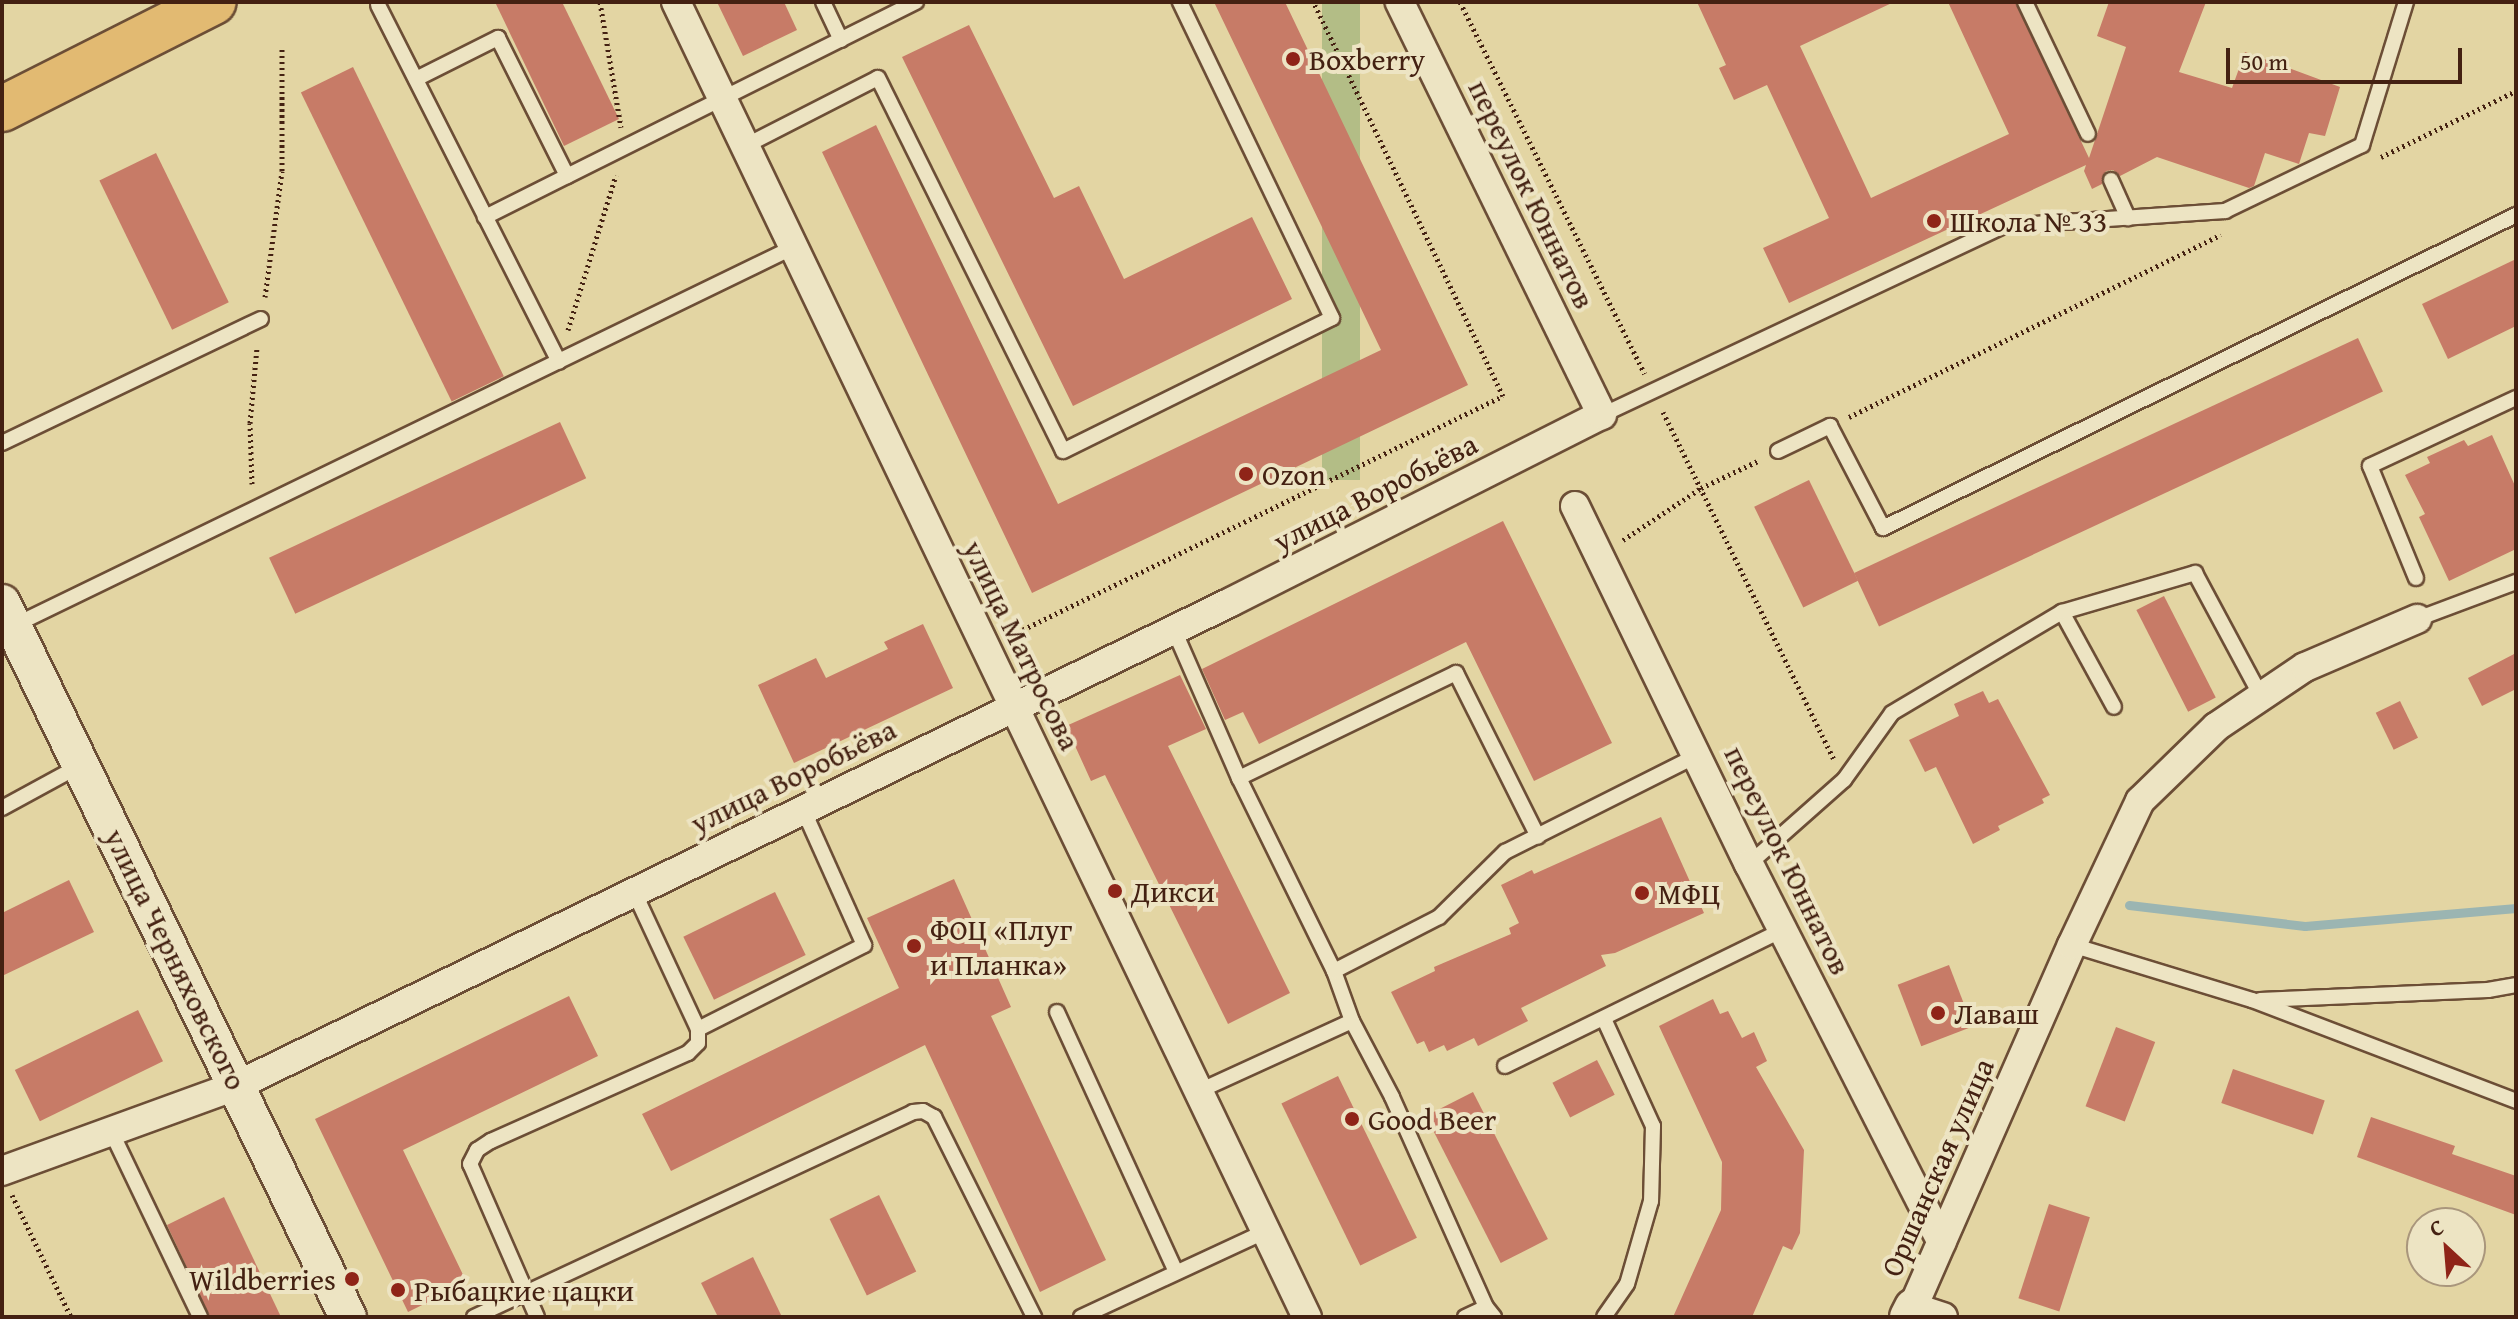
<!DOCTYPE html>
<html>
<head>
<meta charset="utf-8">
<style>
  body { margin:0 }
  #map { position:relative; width:2518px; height:1319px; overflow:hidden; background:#e3d5a3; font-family:"Gentium Book Plus",serif }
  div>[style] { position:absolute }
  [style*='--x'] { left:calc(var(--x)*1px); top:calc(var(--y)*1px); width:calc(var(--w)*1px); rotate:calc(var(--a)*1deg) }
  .green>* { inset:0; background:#b3bd86; transform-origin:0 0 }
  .stream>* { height:9px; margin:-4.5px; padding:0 4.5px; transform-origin:4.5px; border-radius:4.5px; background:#9bb5b2 }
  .building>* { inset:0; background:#c77b67; transform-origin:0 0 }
  .path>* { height:5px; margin-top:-2.5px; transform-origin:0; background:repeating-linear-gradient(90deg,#442112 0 2px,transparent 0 6px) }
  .roads { filter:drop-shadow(2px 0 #6c4e36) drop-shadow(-2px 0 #6c4e36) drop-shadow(0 2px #6c4e36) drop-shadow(0 -2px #6c4e36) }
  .service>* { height:14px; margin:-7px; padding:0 7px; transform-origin:7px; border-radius:7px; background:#ede4c3 }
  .minor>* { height:28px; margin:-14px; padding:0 14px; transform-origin:14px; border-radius:14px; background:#ede4c3 }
  .tertiary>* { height:36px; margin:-18px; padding:0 18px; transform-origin:18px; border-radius:18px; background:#ede4c3 }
  .primary>* { height:44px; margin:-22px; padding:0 22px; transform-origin:22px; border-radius:22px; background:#e2ba72 }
  .dots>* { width:22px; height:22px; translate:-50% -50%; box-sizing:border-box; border:4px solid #ede4c3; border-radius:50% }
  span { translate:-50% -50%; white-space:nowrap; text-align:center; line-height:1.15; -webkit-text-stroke:8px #ede4c3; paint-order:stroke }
  .poi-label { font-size:30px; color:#442112 }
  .left { translate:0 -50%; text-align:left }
  .right { translate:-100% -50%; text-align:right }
  .street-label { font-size:30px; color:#442112 }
  .frame { position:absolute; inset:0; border:4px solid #442112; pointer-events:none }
  .north { position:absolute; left:2406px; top:1207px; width:80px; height:80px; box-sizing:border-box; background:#ede4c3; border:2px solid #a9967c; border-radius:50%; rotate:334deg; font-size:22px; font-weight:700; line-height:32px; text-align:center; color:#442112 }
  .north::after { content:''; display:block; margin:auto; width:28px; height:36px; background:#8f2418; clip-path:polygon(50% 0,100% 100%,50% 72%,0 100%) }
  .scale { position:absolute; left:2226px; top:48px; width:236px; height:36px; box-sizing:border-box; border:4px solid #442112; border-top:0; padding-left:10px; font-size:24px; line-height:28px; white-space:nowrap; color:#442112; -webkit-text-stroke:6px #ede4c3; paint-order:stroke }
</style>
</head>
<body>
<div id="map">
  <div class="green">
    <div style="left:1322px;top:2px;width:38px;height:478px"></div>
  </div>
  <div class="stream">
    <div style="--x:2129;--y:905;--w:177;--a:6.8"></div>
    <div style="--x:2305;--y:926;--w:212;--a:-4.9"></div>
  </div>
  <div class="building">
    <div style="clip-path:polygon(495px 2px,562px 2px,619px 119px,564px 146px)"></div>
    <div style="clip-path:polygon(717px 2px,784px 2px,797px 30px,743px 56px)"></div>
    <div style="clip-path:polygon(1214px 2px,1285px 2px,1468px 385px,1032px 593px,822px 152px,876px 125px,1058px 504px,1381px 350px)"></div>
    <div style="clip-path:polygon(1697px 2px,1894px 2px,1800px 46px,1871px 198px,2009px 134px,1948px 2px,2015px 2px,2089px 158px,2126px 47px,2097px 36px,2109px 2px,2206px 2px,2179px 72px,2232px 88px,2245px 52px,2340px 87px,2325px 136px,2309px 133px,2299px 164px,2265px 153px,2254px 186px,2249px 188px,2157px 157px,2120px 176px,2113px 170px,2106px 171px,2102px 184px,2092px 189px,2084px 171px,2086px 165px,1789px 303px,1763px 248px,1829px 218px,1767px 85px,1734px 100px,1719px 68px,1726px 65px)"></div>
    <div style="clip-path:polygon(969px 25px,1054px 198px,1079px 186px,1124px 279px,1252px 217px,1292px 299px,1073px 406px,902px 57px)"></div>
    <div style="left:353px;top:67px;width:344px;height:58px;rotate:64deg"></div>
    <div style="left:156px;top:153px;width:166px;height:63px;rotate:64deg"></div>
    <div style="clip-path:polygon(2516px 259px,2516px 326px,2448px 359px,2422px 304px)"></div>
    <div style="left:2358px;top:338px;width:59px;height:556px;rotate:65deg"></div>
    <div style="left:560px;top:422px;width:62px;height:321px;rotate:65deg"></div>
    <div style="clip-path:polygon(2492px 435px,2516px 488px,2516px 549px,2449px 581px,2419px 517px,2425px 514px,2405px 475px,2430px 463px,2427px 457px,2464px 440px,2468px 446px)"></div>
    <div style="left:1809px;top:480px;width:112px;height:61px;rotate:64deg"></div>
    <div style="clip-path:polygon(1503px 521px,1612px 743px,1534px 781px,1466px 642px,1259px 744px,1243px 712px,1225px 720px,1202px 669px)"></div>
    <div style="left:2164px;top:596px;width:114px;height:31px;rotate:63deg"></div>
    <div style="clip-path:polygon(923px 624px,953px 688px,794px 763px,758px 685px,816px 658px,826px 678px,888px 649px,884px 642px)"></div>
    <div style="clip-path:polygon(2516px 653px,2516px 689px,2482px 706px,2468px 678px)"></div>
    <div style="clip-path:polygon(1180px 675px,1206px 729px,1168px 746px,1290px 993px,1228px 1024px,1105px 775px,1091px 781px,1066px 726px)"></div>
    <div style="clip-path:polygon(1983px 691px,1989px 703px,1998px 699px,2050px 795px,2042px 799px,2044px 803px,1998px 826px,2000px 830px,1973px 844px,1936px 767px,1925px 772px,1909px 740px,1959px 716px,1954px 704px)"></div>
    <div style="left:2400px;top:701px;width:41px;height:27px;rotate:64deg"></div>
    <div style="clip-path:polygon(1661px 817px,1704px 913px,1615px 953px,1601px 955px,1606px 966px,1521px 1008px,1528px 1021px,1478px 1046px,1474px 1038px,1447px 1051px,1444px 1045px,1429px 1052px,1424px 1041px,1417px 1044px,1391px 992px,1435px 971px,1434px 967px,1511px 934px,1509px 928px,1519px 923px,1501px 885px,1532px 870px,1534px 874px)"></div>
    <div style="clip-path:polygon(954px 879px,1011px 1007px,991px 1016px,1106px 1260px,1040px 1292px,925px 1045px,671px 1171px,642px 1114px,899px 988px,867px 918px)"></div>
    <div style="clip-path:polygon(69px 880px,94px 932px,2px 976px,2px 913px)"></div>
    <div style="left:775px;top:892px;width:70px;height:102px;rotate:64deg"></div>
    <div style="left:1949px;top:965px;width:66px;height:55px;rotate:69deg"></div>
    <div style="clip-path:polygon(569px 996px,598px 1056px,403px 1150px,467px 1283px,408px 1312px,315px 1119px)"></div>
    <div style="clip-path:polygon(1713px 999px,1720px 1014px,1728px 1011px,1742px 1038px,1754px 1032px,1767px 1061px,1756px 1067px,1804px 1150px,1800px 1233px,1792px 1250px,1783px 1246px,1752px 1317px,1673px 1317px,1721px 1210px,1722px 1162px,1659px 1026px)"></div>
    <div style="left:138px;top:1010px;width:57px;height:137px;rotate:64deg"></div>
    <div style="left:2116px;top:1027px;width:42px;height:85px;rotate:21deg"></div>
    <div style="left:1597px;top:1060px;width:39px;height:50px;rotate:63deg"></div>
    <div style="left:2233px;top:1069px;width:97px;height:36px;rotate:19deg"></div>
    <div style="left:1338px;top:1076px;width:180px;height:63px;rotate:64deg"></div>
    <div style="left:1473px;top:1092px;width:165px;height:53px;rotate:63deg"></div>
    <div style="clip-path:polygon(2371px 1117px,2455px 1146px,2452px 1154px,2516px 1176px,2516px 1215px,2357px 1157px)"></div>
    <div style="left:879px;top:1195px;width:85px;height:55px;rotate:64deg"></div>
    <div style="clip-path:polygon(224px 1197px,281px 1317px,210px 1317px,167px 1225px)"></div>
    <div style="left:2049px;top:1204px;width:43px;height:99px;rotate:18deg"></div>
    <div style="clip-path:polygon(753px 1257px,782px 1317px,718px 1317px,701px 1283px)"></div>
  </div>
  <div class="path">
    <div style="--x:600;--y:2;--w:127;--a:80.5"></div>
    <div style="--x:1460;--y:2;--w:415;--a:63.6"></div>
    <div style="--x:2381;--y:157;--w:150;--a:-26.1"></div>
    <div style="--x:265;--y:297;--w:127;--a:-82.3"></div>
    <div style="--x:282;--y:171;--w:123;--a:-90"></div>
    <div style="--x:568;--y:330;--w:162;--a:-72.8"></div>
    <div style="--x:1663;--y:412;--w:386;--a:63.8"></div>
    <div style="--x:1849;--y:417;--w:414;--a:-26.1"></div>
    <div style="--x:252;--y:484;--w:61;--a:-91.9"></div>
    <div style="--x:250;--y:423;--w:76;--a:-84.7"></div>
    <div style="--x:1623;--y:540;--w:94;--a:-33.7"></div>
    <div style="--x:1701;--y:488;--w:65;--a:-25.4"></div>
    <div style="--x:1012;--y:635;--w:546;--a:-25.96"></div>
    <div style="--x:1503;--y:396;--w:437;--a:-115.7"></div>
    <div style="--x:12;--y:1195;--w:136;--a:64.2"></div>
  </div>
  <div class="roads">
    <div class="service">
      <div style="--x:823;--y:2;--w:42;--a:64.7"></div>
      <div style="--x:2025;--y:2;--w:146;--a:64.5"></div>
      <div style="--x:378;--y:5;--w:400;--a:63.1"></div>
      <div style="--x:416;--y:79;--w:92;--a:-26.6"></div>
      <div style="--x:498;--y:38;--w:154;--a:63.4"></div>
      <div style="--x:567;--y:176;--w:92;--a:153.4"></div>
      <div style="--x:745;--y:146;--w:149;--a:-27.1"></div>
      <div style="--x:878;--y:78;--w:416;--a:63.6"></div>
      <div style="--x:1063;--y:451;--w:300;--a:-26.3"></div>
      <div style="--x:1332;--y:318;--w:351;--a:-115.7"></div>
      <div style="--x:567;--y:176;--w:390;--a:-26.5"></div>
      <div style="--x:2111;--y:180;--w:42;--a:65.9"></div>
      <div style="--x:1602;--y:415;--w:444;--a:-25.2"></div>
      <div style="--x:2004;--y:226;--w:222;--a:-3.9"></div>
      <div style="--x:2225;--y:211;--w:152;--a:-25.7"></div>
      <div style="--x:2362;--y:145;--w:150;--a:-72.9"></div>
      <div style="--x:2;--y:443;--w:287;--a:-25.6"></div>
      <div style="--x:1778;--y:451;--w:58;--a:-25.7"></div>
      <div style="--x:1830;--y:426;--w:115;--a:62.5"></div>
      <div style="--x:1883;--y:528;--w:706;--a:-26.31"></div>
      <div style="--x:2416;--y:578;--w:121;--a:-112.3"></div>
      <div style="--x:2370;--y:466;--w:161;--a:-25"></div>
      <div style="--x:2062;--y:612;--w:108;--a:61.3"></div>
      <div style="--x:2417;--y:619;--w:106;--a:-20.5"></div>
      <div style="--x:13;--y:626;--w:868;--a:-25.89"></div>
      <div style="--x:1174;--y:630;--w:162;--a:66.3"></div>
      <div style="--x:1239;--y:778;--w:215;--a:63.8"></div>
      <div style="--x:1334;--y:971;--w:53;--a:70.2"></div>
      <div style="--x:1352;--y:1021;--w:86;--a:62.2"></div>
      <div style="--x:1392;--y:1097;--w:230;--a:65.9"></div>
      <div style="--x:1239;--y:778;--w:241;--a:-25.8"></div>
      <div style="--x:1456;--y:673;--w:183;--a:63.4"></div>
      <div style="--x:2;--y:808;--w:90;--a:-28.6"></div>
      <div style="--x:1749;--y:864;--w:127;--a:-41.5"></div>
      <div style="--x:1844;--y:780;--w:82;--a:-54.4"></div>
      <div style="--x:1892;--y:713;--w:198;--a:-30.7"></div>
      <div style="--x:2062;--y:612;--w:139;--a:-16.3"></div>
      <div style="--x:2195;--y:573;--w:140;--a:61.8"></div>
      <div style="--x:2072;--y:945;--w:188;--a:17"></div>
      <div style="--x:2252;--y:1000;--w:283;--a:20.9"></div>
      <div style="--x:1334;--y:971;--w:118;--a:-27.2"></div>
      <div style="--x:1439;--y:917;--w:93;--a:-44.6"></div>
      <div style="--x:1505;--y:852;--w:216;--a:-26.7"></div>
      <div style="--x:2260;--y:1000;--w:228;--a:-2.5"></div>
      <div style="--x:2488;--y:990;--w:28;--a:-10"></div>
      <div style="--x:1057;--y:1012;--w:286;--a:65.4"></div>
      <div style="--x:1604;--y:1019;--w:118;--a:65.4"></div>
      <div style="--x:1653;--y:1126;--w:75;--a:91.5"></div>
      <div style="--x:1651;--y:1201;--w:86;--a:106.1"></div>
      <div style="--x:1627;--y:1284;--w:40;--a:124.9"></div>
      <div style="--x:698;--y:1029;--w:186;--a:-26.8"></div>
      <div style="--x:864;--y:945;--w:149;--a:-114.2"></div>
      <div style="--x:1505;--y:1066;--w:309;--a:-26.1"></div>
      <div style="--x:1199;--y:1091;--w:168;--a:-24.6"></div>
      <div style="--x:111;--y:1131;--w:206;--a:64.4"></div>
      <div style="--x:474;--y:1317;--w:485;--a:-25"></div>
      <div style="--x:913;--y:1112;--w:10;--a:-6"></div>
      <div style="--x:923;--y:1111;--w:13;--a:29"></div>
      <div style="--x:934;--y:1117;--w:224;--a:63.4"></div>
      <div style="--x:537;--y:1317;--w:167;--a:-113.6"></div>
      <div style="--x:470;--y:1164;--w:16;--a:-63"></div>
      <div style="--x:477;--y:1150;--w:17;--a:-33"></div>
      <div style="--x:491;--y:1141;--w:216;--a:-24.1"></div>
      <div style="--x:688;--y:1053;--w:14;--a:-45"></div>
      <div style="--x:698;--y:1043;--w:14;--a:-90"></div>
      <div style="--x:698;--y:1029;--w:151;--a:-115"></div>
      <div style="--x:1081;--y:1317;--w:204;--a:-24.9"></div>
      <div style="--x:1465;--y:1317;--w:23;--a:-25"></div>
      <div style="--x:1486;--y:1307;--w:13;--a:51"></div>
    </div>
    <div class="minor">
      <div style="--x:676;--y:2;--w:1459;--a:64.37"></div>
      <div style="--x:1575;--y:506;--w:398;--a:64.1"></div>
      <div style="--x:1749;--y:864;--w:424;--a:63"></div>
      <div style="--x:2;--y:1171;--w:251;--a:-20"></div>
      <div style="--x:238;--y:1085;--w:1104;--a:-25.94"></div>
      <div style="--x:1231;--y:602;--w:415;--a:-26.8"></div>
      <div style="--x:1602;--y:415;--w:460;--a:-116.1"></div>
      <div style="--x:1943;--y:1317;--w:32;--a:-162"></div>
      <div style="--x:1913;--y:1307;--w:395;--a:-66.3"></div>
      <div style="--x:2072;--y:945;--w:159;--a:-64.7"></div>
      <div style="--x:2140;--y:801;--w:106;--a:-44.2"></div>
      <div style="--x:2216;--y:727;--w:107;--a:-34"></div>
      <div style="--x:2305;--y:667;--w:122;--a:-23.2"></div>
    </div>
    <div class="tertiary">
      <div style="--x:2;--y:603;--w:793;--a:64.15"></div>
      <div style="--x:1908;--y:1317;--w:11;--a:-63"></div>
    </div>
    <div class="primary">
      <div style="--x:2;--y:109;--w:237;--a:-26.8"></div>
    </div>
  </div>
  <div class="dots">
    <div style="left:1293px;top:59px;background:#8f2418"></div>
    <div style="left:1934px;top:221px;background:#8f2418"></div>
    <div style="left:1246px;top:474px;background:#8f2418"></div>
    <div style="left:1115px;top:891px;background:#8f2418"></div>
    <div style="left:1642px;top:893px;background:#8f2418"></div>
    <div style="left:914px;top:946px;background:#8f2418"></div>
    <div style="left:1938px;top:1013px;background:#8f2418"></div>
    <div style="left:1352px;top:1119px;background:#8f2418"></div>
    <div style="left:352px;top:1279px;background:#8f2418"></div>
    <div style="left:398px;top:1290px;background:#8f2418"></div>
  </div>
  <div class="poi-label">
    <span class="left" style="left:1309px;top:59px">Boxberry</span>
    <span class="left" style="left:1950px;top:221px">Школа № 33</span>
    <span class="left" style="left:1262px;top:474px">Ozon</span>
    <span class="left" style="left:1131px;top:891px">Дикси</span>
    <span class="left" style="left:1658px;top:893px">МФЦ</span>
    <span class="left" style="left:930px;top:946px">ФОЦ «Плуг<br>и Планка»</span>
    <span class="left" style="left:1954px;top:1013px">Лаваш</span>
    <span class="left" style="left:1368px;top:1119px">Good Beer</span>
    <span class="right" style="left:336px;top:1279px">Wildberries</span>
    <span class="left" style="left:414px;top:1290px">Рыбацкие цацки</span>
  </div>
  <div class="street-label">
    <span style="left:1532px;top:194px;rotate:64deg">переулок Юннатов</span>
    <span style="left:1375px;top:492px;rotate:-27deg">улица Воробьёва</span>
    <span style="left:1022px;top:645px;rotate:64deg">улица Матросова</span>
    <span style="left:793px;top:776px;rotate:-26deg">улица Воробьёва</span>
    <span style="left:1788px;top:860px;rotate:64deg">переулок Юннатов</span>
    <span style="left:176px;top:959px;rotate:64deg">улица Черняховского</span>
    <span style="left:1937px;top:1167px;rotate:-66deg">Оршанская улица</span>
  </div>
  <div class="frame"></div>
  <div class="north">С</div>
  <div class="scale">50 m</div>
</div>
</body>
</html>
